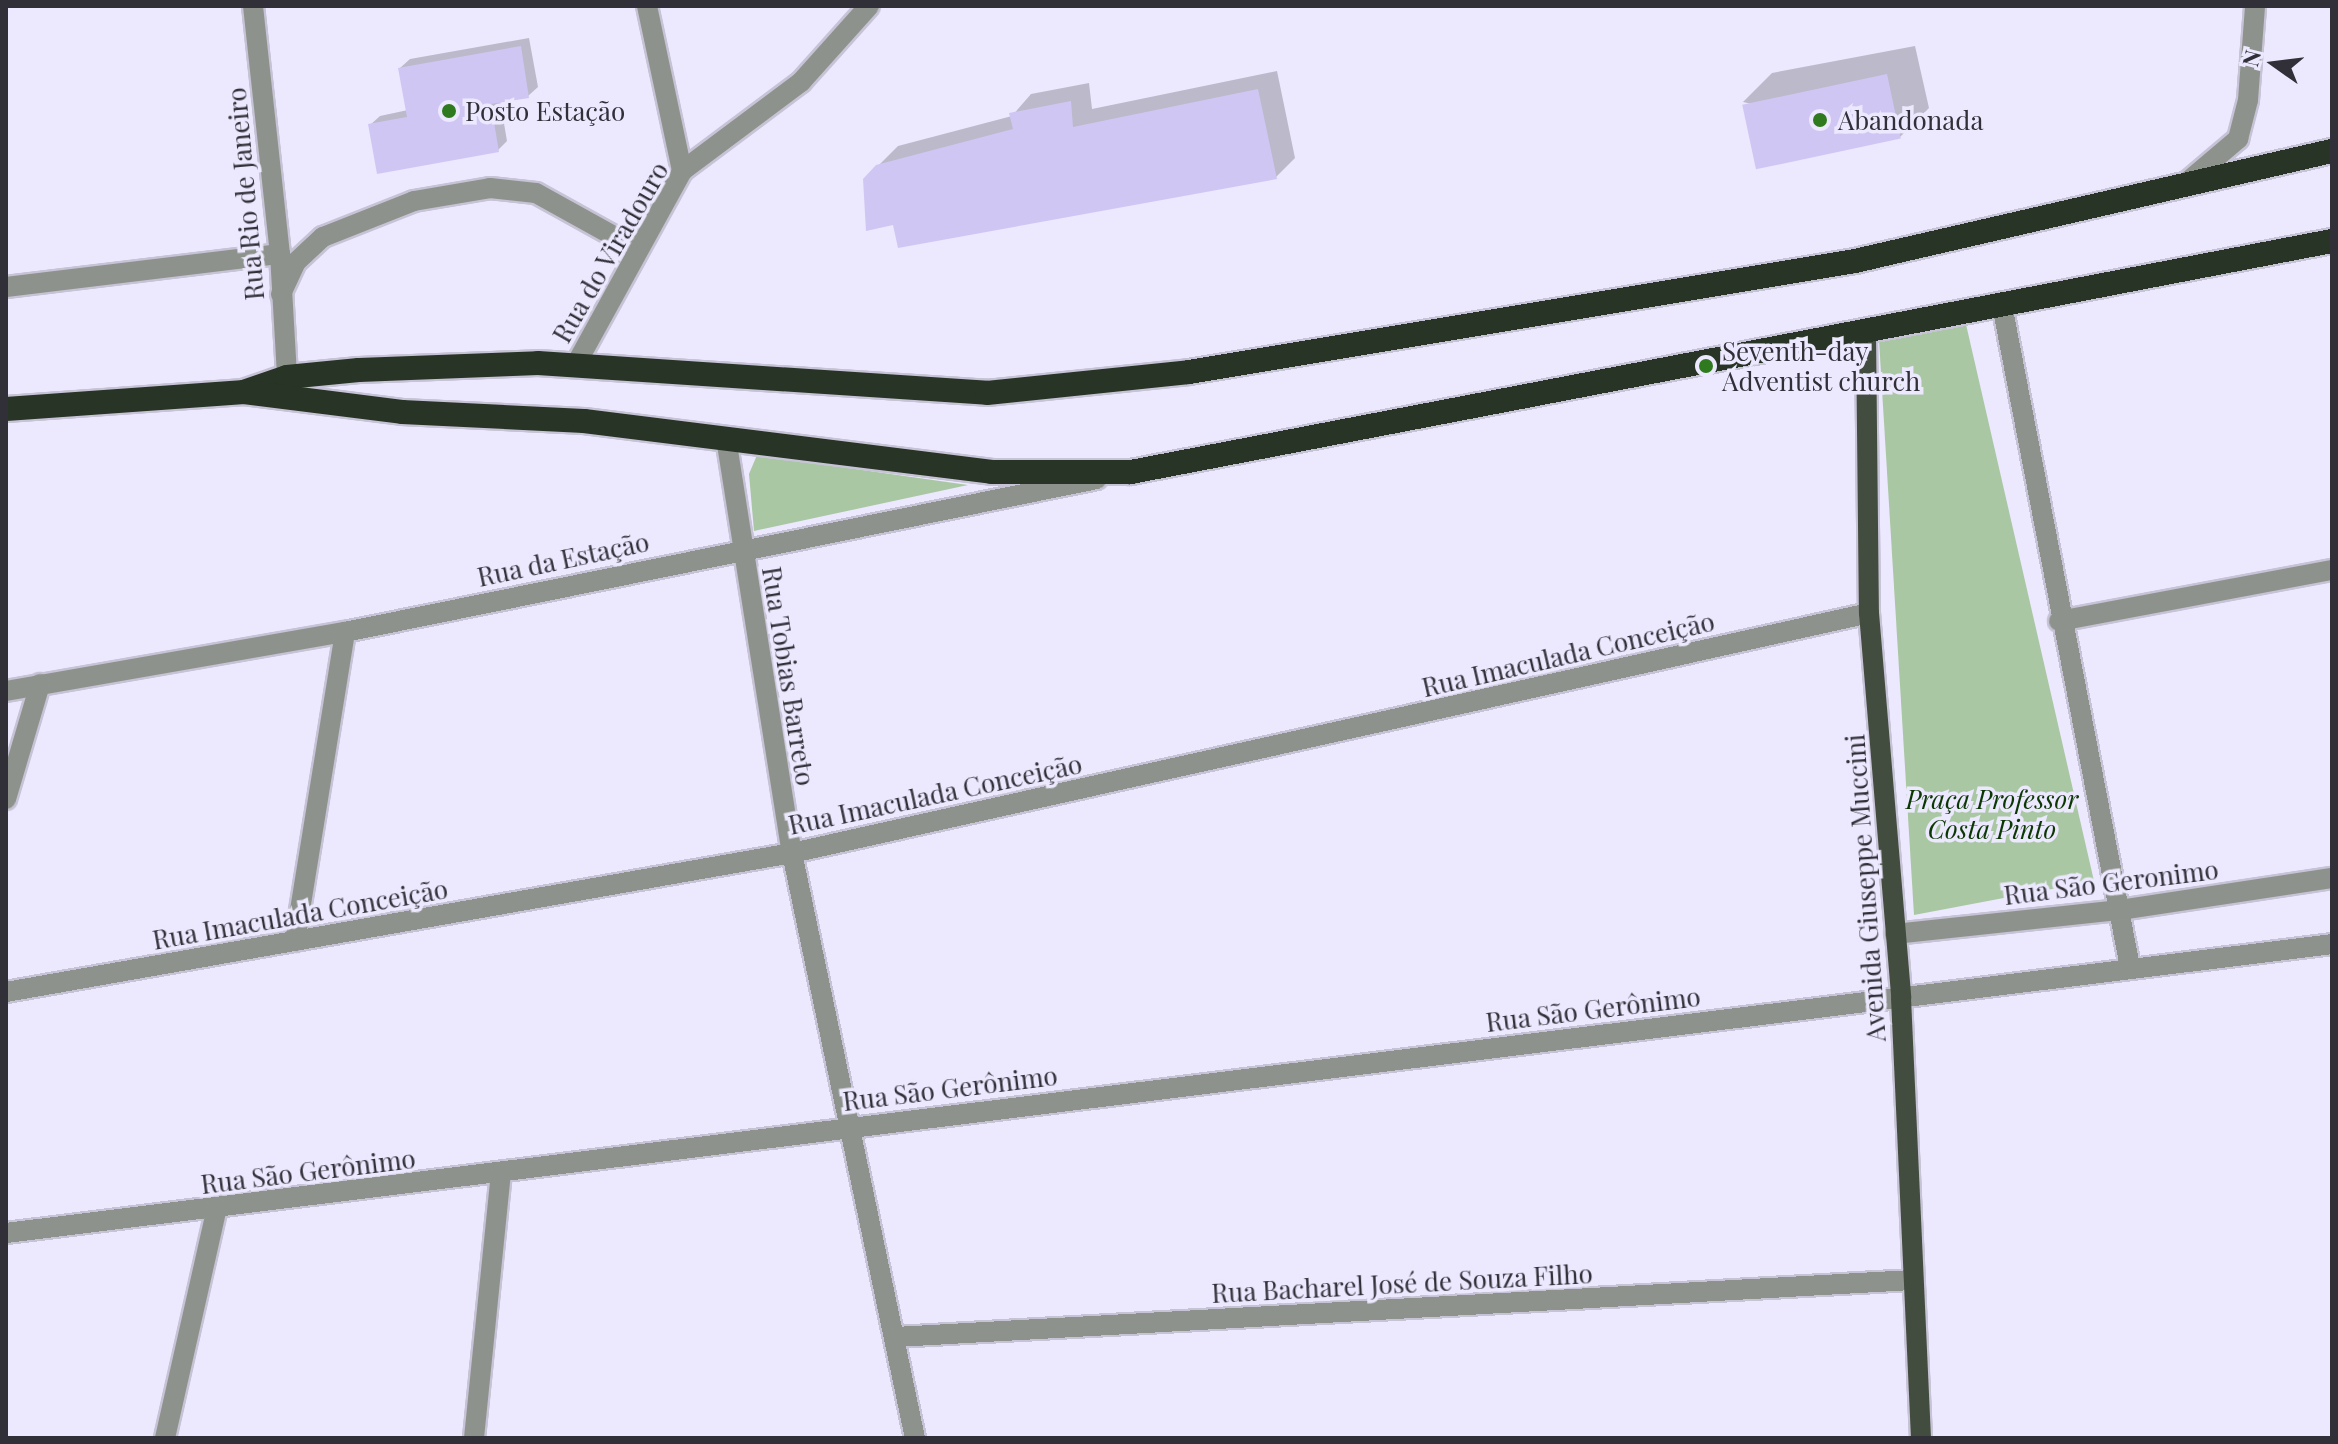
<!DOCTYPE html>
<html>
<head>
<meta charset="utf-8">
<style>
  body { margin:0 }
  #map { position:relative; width:2338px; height:1444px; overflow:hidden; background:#ece8fe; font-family:"Playfair Display",serif }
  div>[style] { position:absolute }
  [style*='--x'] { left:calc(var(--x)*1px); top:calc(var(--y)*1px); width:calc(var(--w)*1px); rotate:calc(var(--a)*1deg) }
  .green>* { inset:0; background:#a9c7a3 }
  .shadow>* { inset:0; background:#0003 }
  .building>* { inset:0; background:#d0c6f3; transform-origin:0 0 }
  .roads { filter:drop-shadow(2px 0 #c7c3d6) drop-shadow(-2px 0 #c7c3d6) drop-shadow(0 2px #c7c3d6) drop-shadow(0 -2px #c7c3d6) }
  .minor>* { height:20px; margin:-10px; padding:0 10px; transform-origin:10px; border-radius:10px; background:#8d938c }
  .major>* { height:20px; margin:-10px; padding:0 10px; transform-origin:10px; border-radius:10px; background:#424d3f }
  .highway>* { height:24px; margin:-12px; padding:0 12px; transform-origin:12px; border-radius:12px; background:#283426 }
  .dots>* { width:22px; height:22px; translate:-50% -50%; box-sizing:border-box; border:4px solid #ece8fe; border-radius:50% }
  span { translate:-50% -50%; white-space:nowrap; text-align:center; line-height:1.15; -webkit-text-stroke:7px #ece8fe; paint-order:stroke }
  .poi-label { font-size:26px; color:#312f38 }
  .left { translate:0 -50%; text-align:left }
  .street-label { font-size:26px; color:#312f38 }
  .park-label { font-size:26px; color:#0b3702; font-style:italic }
  .frame { position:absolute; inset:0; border:8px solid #312f38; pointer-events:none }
  .north { position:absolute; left:2234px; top:24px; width:80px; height:80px; -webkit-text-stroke:6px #ece8fe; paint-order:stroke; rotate:284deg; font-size:22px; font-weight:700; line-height:32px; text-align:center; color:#312f38 }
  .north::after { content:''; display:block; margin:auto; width:28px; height:36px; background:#312f38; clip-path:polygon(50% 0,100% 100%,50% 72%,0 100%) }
</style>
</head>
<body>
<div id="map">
  <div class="green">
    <div style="clip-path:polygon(1965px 320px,2094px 881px,1914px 915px,1879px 340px)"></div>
    <div style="clip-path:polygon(757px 455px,968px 485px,754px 531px,749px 474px)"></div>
  </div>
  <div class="shadow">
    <div style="clip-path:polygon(529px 38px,538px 87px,528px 96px,500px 100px,507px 141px,498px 150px,370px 125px,380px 116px,408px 110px,400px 68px,410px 59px)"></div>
    <div style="clip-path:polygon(1915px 46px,1929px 108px,1900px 137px,1743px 102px,1772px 73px)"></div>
    <div style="clip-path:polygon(1277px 71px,1295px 158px,1276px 177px,878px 166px,898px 146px,1012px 116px,1031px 94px,1089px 83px,1092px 109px)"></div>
  </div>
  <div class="building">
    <div style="clip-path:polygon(521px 46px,529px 98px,491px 104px,499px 152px,377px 174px,368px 124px,407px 117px,398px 68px)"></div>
    <div style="left:1887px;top:74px;width:66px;height:148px;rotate:78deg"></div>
    <div style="clip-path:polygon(1258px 89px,1277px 179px,898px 248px,893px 225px,866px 231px,863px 179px,876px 165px,1013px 129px,1009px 113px,1071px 101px,1073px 127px)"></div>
  </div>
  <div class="roads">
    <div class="minor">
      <div style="--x:253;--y:6;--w:249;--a:83.8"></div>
      <div style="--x:280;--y:254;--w:123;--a:86.7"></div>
      <div style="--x:647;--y:6;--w:169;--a:78"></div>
      <div style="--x:2185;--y:184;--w:70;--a:-40.3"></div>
      <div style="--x:2238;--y:139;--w:40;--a:-75.6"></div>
      <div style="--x:2248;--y:100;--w:94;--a:-85.7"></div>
      <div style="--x:6;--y:287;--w:276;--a:-6.9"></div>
      <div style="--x:281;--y:294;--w:35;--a:-65"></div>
      <div style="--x:296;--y:262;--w:37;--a:-43"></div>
      <div style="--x:323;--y:237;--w:98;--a:-21.6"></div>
      <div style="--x:414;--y:201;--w:77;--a:-9.7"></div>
      <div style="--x:490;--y:188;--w:46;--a:6.2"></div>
      <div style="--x:536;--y:193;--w:115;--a:29"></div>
      <div style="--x:2002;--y:305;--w:674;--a:79.06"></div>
      <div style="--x:575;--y:366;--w:222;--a:-61.2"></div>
      <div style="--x:682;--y:171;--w:149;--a:-36.8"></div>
      <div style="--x:801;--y:82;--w:102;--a:-48.2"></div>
      <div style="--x:726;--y:438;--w:420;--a:81"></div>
      <div style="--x:792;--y:853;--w:598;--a:78.13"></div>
      <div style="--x:2059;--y:621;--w:278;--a:-10.6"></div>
      <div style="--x:6;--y:691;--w:344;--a:-9.9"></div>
      <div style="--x:345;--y:632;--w:767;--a:-11.5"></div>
      <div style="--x:6;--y:799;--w:120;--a:-73.5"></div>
      <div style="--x:1895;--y:934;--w:226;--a:-6.1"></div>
      <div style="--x:2120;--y:910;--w:214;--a:-8.6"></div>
      <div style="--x:295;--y:941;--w:313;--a:-80.8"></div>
      <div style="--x:6;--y:992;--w:798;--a:-10.03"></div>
      <div style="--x:792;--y:853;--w:1103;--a:-12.56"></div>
      <div style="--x:6;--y:1233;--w:2344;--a:-7.08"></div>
      <div style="--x:896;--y:1337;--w:1018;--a:-3.21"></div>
      <div style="--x:165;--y:1438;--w:236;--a:-77.3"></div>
      <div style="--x:474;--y:1438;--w:265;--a:-84.2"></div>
    </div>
    <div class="major">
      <div style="--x:1866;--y:334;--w:279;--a:89.4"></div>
      <div style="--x:1869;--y:613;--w:386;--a:85.2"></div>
      <div style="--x:1901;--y:998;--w:440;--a:87.4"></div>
    </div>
    <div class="highway">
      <div style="--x:246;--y:391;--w:43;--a:-18.9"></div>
      <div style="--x:287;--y:377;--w:72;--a:-5.6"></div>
      <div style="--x:359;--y:370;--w:179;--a:-2.2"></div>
      <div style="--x:538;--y:363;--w:450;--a:3.8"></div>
      <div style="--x:987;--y:393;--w:203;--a:-5.9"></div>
      <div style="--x:1189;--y:372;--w:675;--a:-9.46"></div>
      <div style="--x:1855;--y:261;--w:490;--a:-13"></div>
      <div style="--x:6;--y:409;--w:239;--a:-4.1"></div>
      <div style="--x:244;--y:392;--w:159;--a:7.2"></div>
      <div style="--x:402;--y:412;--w:182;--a:2.8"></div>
      <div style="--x:584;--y:421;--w:411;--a:7.1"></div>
      <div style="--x:992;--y:472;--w:139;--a:0"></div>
      <div style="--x:1131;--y:472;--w:1223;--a:-10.89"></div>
    </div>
  </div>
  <div class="dots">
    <div style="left:449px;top:111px;background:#2f791e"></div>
    <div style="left:1820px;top:120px;background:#2f791e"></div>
    <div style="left:1706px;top:366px;background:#2f791e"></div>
  </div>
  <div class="poi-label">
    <span class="left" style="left:465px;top:111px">Posto Estação</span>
    <span class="left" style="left:1838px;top:120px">Abandonada</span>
    <span class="left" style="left:1722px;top:366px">Seventh-day<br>Adventist church</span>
  </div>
  <div class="street-label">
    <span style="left:245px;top:194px;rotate:-95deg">Rua Rio de Janeiro</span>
    <span style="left:610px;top:252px;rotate:-60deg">Rua do Viradouro</span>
    <span style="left:563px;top:559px;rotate:-12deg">Rua da Estação</span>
    <span style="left:1568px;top:654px;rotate:-13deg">Rua Imaculada Conceição</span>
    <span style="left:789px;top:676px;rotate:81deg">Rua Tobias Barreto</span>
    <span style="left:935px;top:794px;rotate:-12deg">Rua Imaculada Conceição</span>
    <span style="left:2111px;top:882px;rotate:-7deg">Rua São Geronimo</span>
    <span style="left:1865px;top:888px;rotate:-94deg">Avenida Giuseppe Muccini</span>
    <span style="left:300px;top:914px;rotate:-10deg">Rua Imaculada Conceição</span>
    <span style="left:1593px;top:1009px;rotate:-7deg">Rua São Gerônimo</span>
    <span style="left:950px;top:1088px;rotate:-7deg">Rua São Gerônimo</span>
    <span style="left:308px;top:1171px;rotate:-7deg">Rua São Gerônimo</span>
    <span style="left:1402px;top:1283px;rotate:-3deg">Rua Bacharel José de Souza Filho</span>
  </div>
  <div class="park-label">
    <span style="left:1992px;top:814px">Praça Professor<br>Costa Pinto</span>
  </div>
  <div class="frame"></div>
  <div class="north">N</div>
</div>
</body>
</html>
